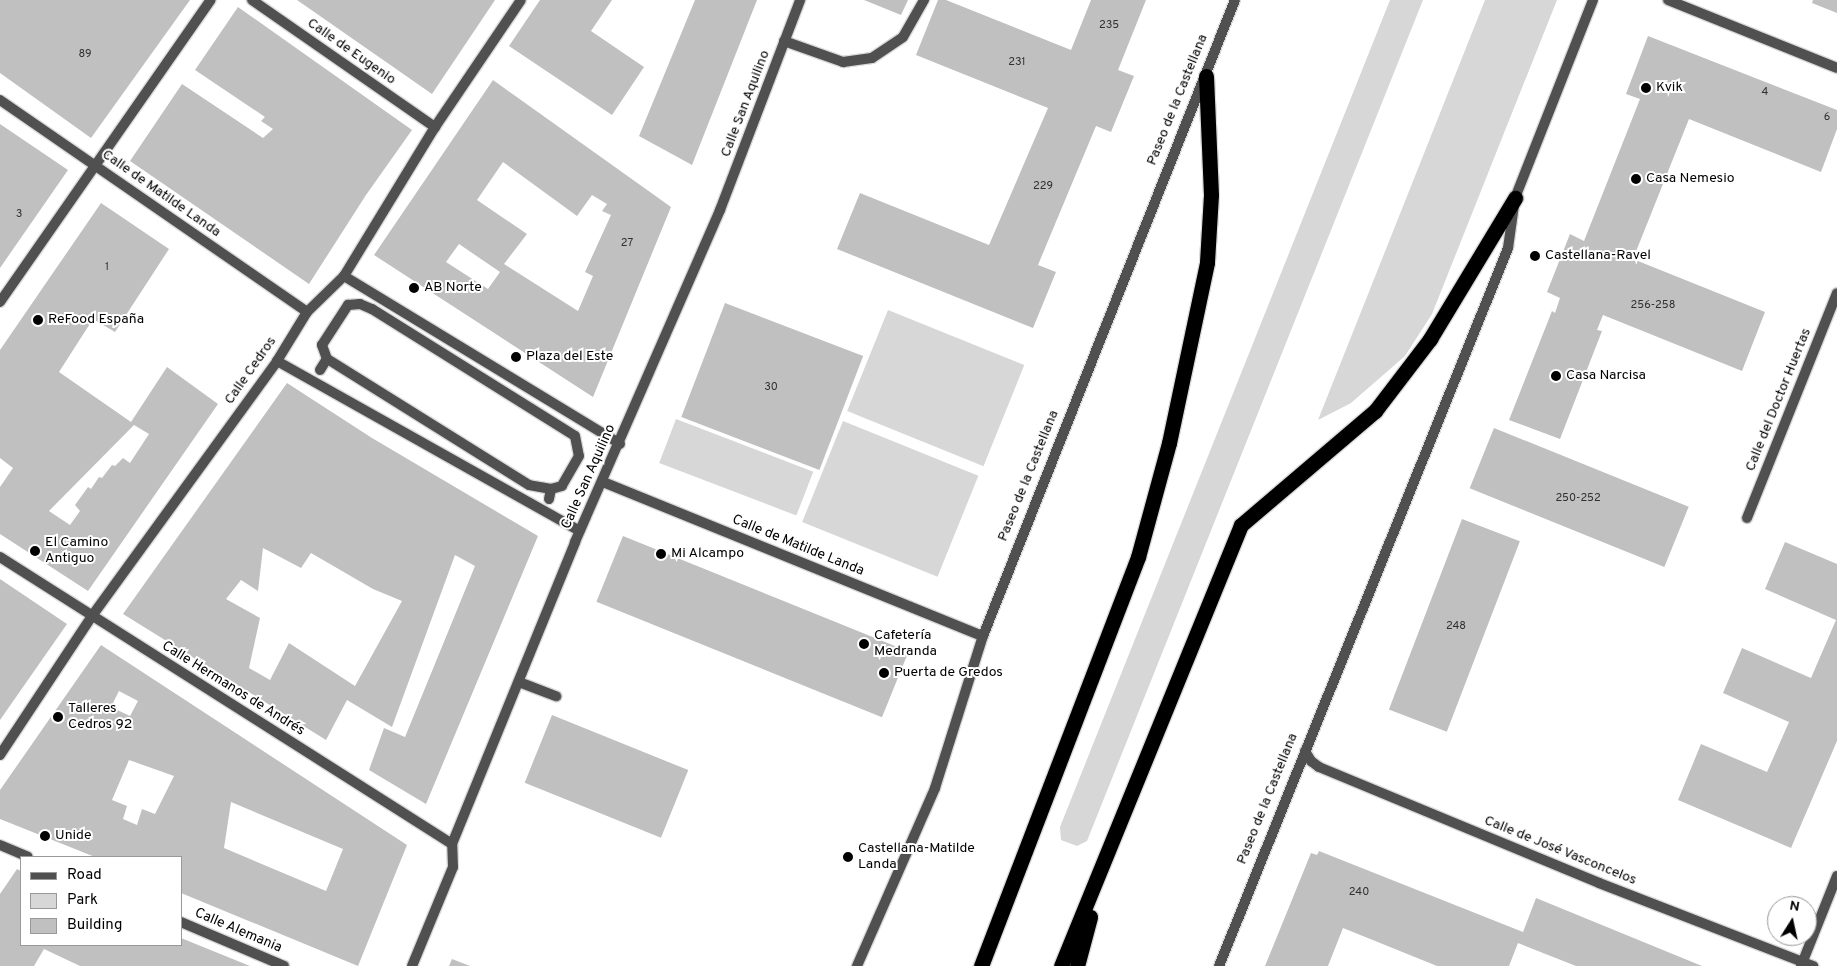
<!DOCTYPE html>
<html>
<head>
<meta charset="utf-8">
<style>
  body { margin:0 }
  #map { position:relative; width:1837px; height:966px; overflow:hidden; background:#fff; font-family:Overpass,sans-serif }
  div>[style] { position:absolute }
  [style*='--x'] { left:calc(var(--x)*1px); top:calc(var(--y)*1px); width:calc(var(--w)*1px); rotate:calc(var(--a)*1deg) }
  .green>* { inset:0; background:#d7d7d7; transform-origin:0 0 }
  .building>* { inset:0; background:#c0c0c0; transform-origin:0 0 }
  .roads { filter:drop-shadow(1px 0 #dbdbdb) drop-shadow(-1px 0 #dbdbdb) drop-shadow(0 1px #dbdbdb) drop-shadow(0 -1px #dbdbdb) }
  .lane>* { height:10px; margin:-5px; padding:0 5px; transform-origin:5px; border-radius:5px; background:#505050 }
  .street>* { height:10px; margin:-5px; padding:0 5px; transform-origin:5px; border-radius:5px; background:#505050 }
  .highway>* { height:15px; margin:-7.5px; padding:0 7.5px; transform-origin:7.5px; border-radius:7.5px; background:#000 }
  .dots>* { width:14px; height:14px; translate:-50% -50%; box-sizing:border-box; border:2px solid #fff; border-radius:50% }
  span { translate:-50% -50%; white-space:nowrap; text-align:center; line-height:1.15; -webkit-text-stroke:4px #fff; paint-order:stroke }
  .number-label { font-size:11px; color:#303030 }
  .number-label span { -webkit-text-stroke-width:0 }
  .street-label { font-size:14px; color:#000 }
  .poi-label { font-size:14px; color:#000 }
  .left { translate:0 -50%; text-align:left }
  .legend { position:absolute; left:20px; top:856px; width:162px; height:90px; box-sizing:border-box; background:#fff; border:1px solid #999; margin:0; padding:6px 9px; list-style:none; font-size:15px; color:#000 }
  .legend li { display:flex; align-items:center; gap:10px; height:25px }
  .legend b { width:25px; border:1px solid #999 }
  .north { position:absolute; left:1767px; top:896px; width:50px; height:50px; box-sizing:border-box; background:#fff; border:1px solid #999; border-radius:50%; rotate:10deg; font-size:14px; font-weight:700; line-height:20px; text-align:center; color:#000 }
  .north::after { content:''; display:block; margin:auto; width:18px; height:22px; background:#000; clip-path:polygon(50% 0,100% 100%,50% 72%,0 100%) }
</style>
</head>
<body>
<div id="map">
  <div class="green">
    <div style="clip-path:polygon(1390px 0,1423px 0,1087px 841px,1077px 846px,1061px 840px,1060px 827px)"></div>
    <div style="clip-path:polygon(1485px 0,1557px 0,1432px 314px,1405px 356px,1351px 403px,1318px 420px)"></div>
    <div style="left:888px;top:310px;width:147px;height:109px;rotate:22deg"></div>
    <div style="left:676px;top:419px;width:147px;height:47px;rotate:21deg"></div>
    <div style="left:843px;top:421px;width:146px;height:109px;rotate:22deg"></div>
  </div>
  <div class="building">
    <div style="clip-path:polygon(0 0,190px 0,91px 138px,0 73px)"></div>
    <div style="clip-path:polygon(297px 0,495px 0,432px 94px)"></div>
    <div style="clip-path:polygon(540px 0,612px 0,591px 31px,644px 67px,612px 115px,509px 46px)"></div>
    <div style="clip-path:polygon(695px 0,757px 0,692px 165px,639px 136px)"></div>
    <div style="clip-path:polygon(864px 0,908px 0,901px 15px)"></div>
    <div style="clip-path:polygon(938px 0,946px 0,1071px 50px,1091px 0,1146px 0,1118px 70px,1134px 76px,1111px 132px,1096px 126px,1038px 265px,1056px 272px,1033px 328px,837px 249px,860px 193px,989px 245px,1048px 108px,916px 55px)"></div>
    <div style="clip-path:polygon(1813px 0,1837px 0,1837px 13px,1812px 3px)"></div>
    <div style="clip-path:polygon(238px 7px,412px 130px,366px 195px,309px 284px,130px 161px,182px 84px,263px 138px,273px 129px,261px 121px,265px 117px,195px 70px)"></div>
    <div style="clip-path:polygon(1648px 36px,1837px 110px,1837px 129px,1821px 172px,1689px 119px,1633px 259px,1765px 312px,1742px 371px,1603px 315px,1597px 330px,1602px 331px,1560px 439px,1509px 420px,1552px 311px,1555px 313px,1560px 298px,1547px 292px,1570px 234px,1584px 241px,1640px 99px,1626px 94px)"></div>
    <div style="clip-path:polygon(evenodd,493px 80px,671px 207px,593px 397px,374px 255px,493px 80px,503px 162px,577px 216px,592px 195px,607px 204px,602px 211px,611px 215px,585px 272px,593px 276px,578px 311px,504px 264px,527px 234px,477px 200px,503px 162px,493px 80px,459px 244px,500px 272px,488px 289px,446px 262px,459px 244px)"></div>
    <div style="clip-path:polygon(0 124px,68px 170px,0 268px)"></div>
    <div style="clip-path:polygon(evenodd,101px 203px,169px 249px,115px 332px,93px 319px,59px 372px,131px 422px,167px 367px,218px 404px,88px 591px,0 534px,0 487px,13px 468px,0 458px,0 350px,101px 203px,134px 425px,149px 434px,130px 463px,123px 458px,115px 466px,112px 465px,102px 478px,99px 477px,91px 489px,88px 487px,75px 505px,80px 511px,70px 525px,49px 511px,134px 425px)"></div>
    <div style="left:725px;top:303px;width:148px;height:122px;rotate:21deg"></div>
    <div style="clip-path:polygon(evenodd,287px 383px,372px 438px,538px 536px,426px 804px,369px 770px,384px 728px,405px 737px,475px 566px,455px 555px,392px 727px,347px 700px,326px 740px,123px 614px,287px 383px,263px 548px,301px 568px,311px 553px,373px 589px,402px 601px,355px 686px,289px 643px,270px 680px,249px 668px,260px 618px,226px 599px,241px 580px,258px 591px,263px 548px)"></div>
    <div style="left:1494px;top:428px;width:210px;height:65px;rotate:22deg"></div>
    <div style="left:1462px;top:519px;width:62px;height:204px;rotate:21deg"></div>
    <div style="left:623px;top:536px;width:308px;height:71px;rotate:22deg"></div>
    <div style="clip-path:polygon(1785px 542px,1837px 564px,1837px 741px,1791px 848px,1678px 800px,1701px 744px,1767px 772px,1789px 722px,1723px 693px,1742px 648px,1811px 678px,1836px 620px,1765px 589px)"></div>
    <div style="clip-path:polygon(0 579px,67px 624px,0 720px)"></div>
    <div style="clip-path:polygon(evenodd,101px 645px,407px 845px,358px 966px,181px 893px,181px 857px,95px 857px,0 819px,0 790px,101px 645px,119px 691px,138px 701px,130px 716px,111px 707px,119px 691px,101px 645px,129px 760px,174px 776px,155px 814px,142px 809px,137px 825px,123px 819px,127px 806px,112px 800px,129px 760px,101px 645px,231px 802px,343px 849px,326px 891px,224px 848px,231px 802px)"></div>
    <div style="left:552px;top:715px;width:147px;height:73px;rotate:22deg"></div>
    <div style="clip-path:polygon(1319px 851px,1523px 932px,1536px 898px,1702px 966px,1576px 966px,1518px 943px,1509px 966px,1437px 966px,1343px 928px,1328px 966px,1265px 966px,1311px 853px,1317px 855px)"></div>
    <div style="clip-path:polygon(17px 869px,21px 871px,21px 945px,181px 945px,181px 938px,250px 966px,80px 966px,44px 949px,34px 966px,0 966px,0 894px)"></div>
    <div style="clip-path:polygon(452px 959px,470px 966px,449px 966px)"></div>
  </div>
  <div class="roads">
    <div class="lane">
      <div style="--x:784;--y:41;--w:63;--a:19.6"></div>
      <div style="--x:843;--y:62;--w:29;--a:-8"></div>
      <div style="--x:872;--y:58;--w:37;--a:-34"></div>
      <div style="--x:903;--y:37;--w:43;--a:-60.4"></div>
      <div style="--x:519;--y:682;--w:40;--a:21"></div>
    </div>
    <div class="street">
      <div style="--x:252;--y:0;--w:223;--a:34.8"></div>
      <div style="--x:1668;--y:0;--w:182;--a:21.9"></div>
      <div style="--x:0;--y:100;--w:373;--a:34.6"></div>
      <div style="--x:344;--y:276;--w:323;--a:31.3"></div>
      <div style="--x:0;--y:302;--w:368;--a:-55.1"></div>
      <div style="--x:277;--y:361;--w:347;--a:29.3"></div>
      <div style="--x:320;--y:370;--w:13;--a:-58"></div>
      <div style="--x:603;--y:482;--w:410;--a:22.1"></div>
      <div style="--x:549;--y:499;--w:10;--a:-79"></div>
      <div style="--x:551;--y:489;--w:22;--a:-170"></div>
      <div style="--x:529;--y:485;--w:238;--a:-148"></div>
      <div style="--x:327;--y:359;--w:15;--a:-110"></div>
      <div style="--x:322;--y:345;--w:48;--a:-57"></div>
      <div style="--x:348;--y:305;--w:12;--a:-5"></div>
      <div style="--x:360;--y:304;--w:13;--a:23"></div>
      <div style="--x:372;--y:309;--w:239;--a:32"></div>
      <div style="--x:575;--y:436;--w:20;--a:79"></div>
      <div style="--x:579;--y:456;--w:34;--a:120"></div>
      <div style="--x:562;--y:486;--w:11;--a:165"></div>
      <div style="--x:1747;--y:518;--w:242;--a:-68.2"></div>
      <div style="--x:0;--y:557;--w:535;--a:32.41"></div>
      <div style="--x:1305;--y:751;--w:12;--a:59"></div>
      <div style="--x:1311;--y:761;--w:10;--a:37"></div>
      <div style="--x:1319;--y:767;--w:303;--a:22.5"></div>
      <div style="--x:1599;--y:883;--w:230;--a:21.2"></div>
      <div style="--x:0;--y:755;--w:167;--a:-56.5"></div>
      <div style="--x:92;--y:616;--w:315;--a:-54"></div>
      <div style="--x:277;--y:361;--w:57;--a:-58.5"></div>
      <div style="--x:307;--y:312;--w:52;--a:-44.2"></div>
      <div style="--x:344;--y:276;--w:175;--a:-58.6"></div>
      <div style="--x:435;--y:127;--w:153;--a:-55.9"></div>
      <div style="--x:0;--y:845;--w:30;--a:23"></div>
      <div style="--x:181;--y:922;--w:112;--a:23.1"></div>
      <div style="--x:412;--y:966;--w:107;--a:-67.5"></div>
      <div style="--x:453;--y:867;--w:23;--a:-92"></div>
      <div style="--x:452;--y:844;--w:326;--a:-67.8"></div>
      <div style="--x:575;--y:542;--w:362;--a:-66.4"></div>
      <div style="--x:720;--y:210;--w:225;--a:-69.1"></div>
      <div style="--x:857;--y:966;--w:194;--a:-66.3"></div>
      <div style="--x:935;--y:788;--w:159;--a:-72.5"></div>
      <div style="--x:983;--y:636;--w:684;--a:-68.39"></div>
      <div style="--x:1219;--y:966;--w:774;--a:-68.07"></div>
      <div style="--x:1508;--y:248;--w:50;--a:-82"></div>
      <div style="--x:1515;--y:198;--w:213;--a:-68.5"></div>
      <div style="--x:1801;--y:966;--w:97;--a:-68.2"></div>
    </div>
    <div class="highway">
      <div style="--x:981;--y:966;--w:438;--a:-69"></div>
      <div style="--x:1138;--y:557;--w:118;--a:-74.8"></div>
      <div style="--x:1169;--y:443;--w:185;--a:-78.1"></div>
      <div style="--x:1207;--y:262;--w:67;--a:-86.6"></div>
      <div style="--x:1211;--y:195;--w:119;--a:-92.4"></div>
      <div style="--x:1061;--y:966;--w:476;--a:-67.8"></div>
      <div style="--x:1241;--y:525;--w:176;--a:-40.4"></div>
      <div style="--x:1375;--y:411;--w:91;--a:-52.6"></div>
      <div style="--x:1430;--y:339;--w:165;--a:-58.9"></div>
      <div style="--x:1077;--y:966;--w:51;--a:-75.1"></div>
    </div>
  </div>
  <div class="dots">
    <div style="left:1646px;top:88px;background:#000"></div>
    <div style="left:1636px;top:179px;background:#000"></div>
    <div style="left:1535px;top:256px;background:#000"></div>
    <div style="left:414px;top:288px;background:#000"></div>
    <div style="left:38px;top:320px;background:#000"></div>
    <div style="left:516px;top:357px;background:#000"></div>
    <div style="left:1556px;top:376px;background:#000"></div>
    <div style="left:35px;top:551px;background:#000"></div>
    <div style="left:661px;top:554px;background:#000"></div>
    <div style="left:864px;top:644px;background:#000"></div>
    <div style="left:884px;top:673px;background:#000"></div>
    <div style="left:58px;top:717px;background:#000"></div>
    <div style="left:45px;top:836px;background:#000"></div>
    <div style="left:848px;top:857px;background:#000"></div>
  </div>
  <div class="number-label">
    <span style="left:1109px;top:25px">235</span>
    <span style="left:85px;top:54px">89</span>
    <span style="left:1017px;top:62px">231</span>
    <span style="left:1765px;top:92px">4</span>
    <span style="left:1827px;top:117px">6</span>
    <span style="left:1043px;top:186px">229</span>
    <span style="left:19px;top:214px">3</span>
    <span style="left:627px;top:243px">27</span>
    <span style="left:107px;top:267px">1</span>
    <span style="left:1653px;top:305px">256-258</span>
    <span style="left:771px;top:387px">30</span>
    <span style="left:1578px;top:498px">250-252</span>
    <span style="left:1456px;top:626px">248</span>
    <span style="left:1359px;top:892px">240</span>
  </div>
  <div class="street-label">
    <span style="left:351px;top:52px;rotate:35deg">Calle de Eugenio</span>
    <span style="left:1178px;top:100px;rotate:-68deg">Paseo de la Castellana</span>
    <span style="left:746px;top:104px;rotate:-69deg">Calle San Aquilino</span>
    <span style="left:161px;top:194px;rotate:35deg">Calle de Matilde Landa</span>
    <span style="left:251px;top:371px;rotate:-55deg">Calle Cedros</span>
    <span style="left:1779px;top:400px;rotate:-68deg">Calle del Doctor Huertas</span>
    <span style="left:1029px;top:476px;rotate:-68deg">Paseo de la Castellana</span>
    <span style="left:589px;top:477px;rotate:-66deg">Calle San Aquilino</span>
    <span style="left:798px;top:546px;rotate:22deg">Calle de Matilde Landa</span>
    <span style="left:233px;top:689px;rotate:32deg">Calle Hermanos de Andrés</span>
    <span style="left:1268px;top:799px;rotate:-68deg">Paseo de la Castellana</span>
    <span style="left:1560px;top:851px;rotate:22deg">Calle de José Vasconcelos</span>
    <span style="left:238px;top:931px;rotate:23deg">Calle Alemania</span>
  </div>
  <div class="poi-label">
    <span class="left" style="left:1656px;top:88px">Kvik</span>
    <span class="left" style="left:1646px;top:179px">Casa Nemesio</span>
    <span class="left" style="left:1545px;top:256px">Castellana-Ravel</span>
    <span class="left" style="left:424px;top:288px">AB Norte</span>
    <span class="left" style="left:48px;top:320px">ReFood España</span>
    <span class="left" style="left:526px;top:357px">Plaza del Este</span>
    <span class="left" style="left:1566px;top:376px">Casa Narcisa</span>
    <span class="left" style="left:45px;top:551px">El Camino<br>Antiguo</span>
    <span class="left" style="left:671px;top:554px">Mi Alcampo</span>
    <span class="left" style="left:874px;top:644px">Cafetería<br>Medranda</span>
    <span class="left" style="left:894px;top:673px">Puerta de Gredos</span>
    <span class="left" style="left:68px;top:717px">Talleres<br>Cedros 92</span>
    <span class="left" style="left:55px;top:836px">Unide</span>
    <span class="left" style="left:858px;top:857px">Castellana-Matilde<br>Landa</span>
  </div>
  <ul class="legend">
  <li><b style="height:6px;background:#505050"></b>Road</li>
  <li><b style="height:14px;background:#d7d7d7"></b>Park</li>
  <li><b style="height:14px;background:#c0c0c0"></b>Building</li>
  </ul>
  <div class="north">N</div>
</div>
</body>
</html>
